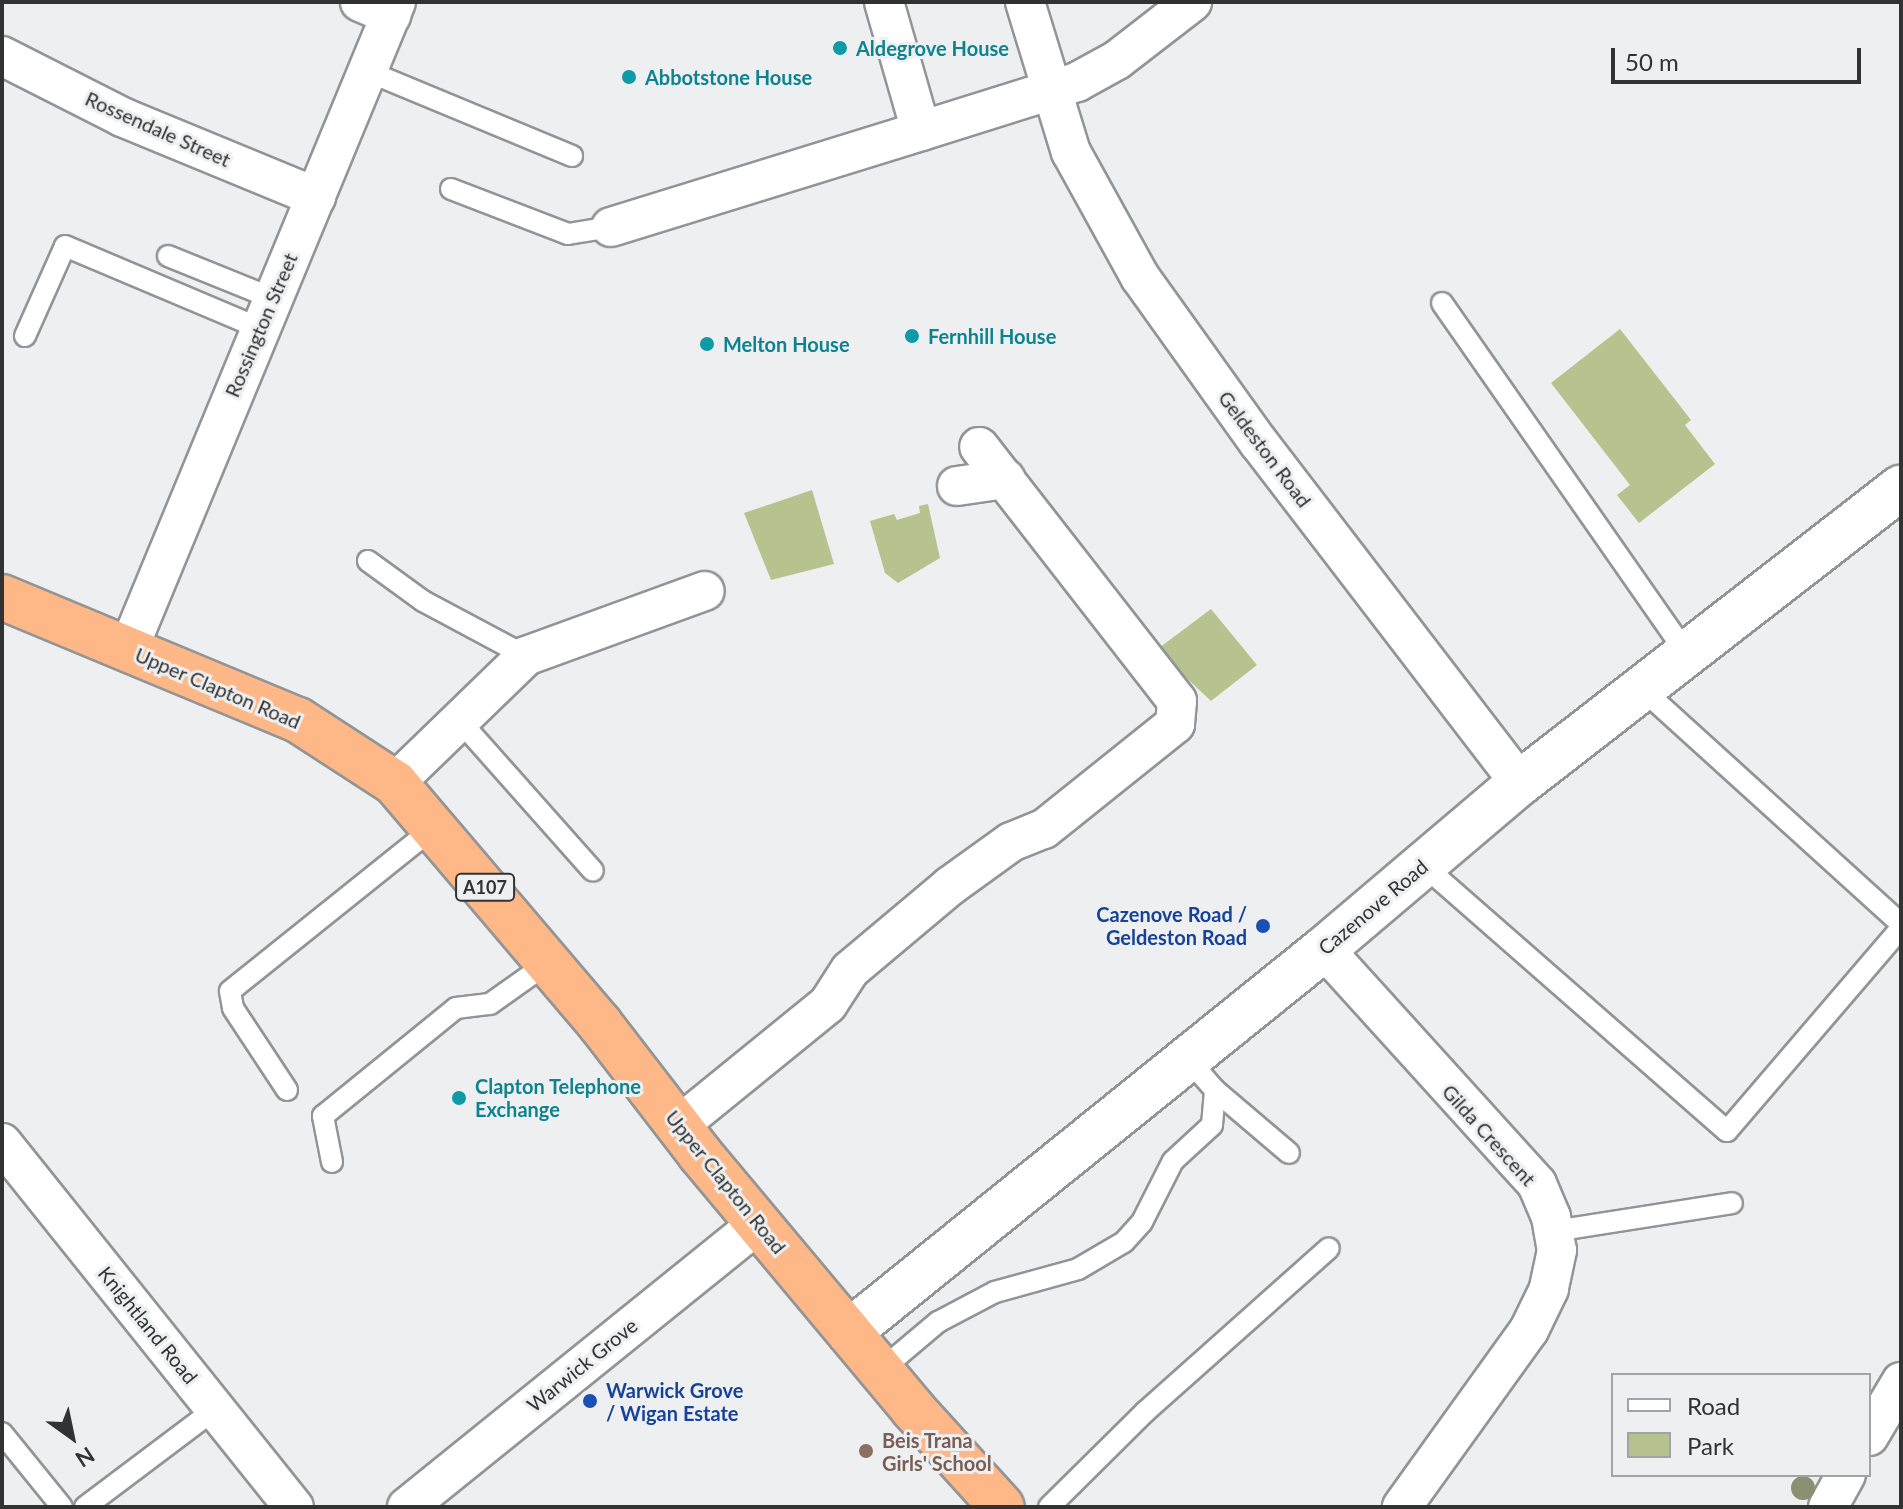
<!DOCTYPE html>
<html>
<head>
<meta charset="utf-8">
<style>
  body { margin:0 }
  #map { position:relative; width:1903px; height:1509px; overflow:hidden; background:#eeeff0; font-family:Lato,sans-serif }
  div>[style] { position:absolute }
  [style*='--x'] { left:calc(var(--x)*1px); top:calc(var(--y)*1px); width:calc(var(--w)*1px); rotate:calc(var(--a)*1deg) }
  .green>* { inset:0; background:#b6c38e }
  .roads { filter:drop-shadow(2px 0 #939495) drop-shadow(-2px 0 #939495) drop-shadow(0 2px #939495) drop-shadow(0 -2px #939495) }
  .service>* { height:20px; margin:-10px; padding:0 10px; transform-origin:10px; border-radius:10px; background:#fff }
  .minor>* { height:38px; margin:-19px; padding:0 19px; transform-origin:19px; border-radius:19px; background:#fff }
  .tertiary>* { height:44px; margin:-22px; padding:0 22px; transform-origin:22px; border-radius:22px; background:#fff }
  .trunk>* { height:44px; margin:-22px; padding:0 22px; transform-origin:22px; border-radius:22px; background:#feb888 }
  .trees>* { width:24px; height:24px; margin:-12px; border-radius:50%; background:#8a9071 }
  .dots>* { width:22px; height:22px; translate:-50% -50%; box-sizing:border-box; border:4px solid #eeeff0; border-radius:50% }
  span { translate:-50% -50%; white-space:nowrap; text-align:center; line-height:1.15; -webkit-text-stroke:6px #eeeff0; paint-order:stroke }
  .shield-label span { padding:2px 6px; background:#eeeff0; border:2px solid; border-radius:6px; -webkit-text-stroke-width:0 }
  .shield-label { font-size:18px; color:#313232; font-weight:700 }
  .culture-label { font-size:20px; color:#0d838f; font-weight:700 }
  .left { translate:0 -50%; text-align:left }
  .street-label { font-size:20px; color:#313232 }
  .transit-label { font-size:20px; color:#164399; font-weight:700 }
  .right { translate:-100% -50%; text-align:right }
  .education-label { font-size:20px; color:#785e54; font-weight:700 }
  .frame { position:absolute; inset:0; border:4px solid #313232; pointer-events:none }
  .legend { position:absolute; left:1611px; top:1373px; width:260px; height:104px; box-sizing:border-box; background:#eeeff0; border:2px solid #a2a3a4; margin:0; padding:10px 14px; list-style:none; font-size:24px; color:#313232 }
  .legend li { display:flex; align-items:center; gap:16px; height:40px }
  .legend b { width:40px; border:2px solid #a2a3a4 }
  .north { position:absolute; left:32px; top:1397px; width:80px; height:80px; -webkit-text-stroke:6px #eeeff0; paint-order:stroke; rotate:147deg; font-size:22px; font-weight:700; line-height:32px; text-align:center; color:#313232 }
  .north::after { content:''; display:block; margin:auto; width:28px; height:36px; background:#313232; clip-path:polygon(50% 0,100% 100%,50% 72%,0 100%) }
  .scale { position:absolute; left:1611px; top:48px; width:250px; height:36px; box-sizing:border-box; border:4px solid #313232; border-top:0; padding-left:10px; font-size:24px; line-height:28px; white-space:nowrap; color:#313232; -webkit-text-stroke:6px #eeeff0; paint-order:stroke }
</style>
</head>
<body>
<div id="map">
  <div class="green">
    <div style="clip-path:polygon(1620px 329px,1691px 420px,1685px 425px,1715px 464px,1639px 523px,1617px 495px,1630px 485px,1551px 383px)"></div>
    <div style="clip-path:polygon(812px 490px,834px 564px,771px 580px,744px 513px)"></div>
    <div style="clip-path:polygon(928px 504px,940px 558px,898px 583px,885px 573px,870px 521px,894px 514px,897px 520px,920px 513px,919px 506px)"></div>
    <div style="clip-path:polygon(1211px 609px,1257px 665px,1211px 701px,1177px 669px,1172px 673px,1155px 651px)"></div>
  </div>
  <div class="roads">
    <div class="service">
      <div style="--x:367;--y:71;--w:222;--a:22.5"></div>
      <div style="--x:451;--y:189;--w:125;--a:21"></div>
      <div style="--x:568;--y:234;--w:44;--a:-9.2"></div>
      <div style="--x:168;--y:256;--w:112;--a:22"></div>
      <div style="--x:1442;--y:303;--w:429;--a:55.1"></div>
      <div style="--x:25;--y:336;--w:98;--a:-66"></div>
      <div style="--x:65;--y:246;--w:211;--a:22.9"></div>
      <div style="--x:368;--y:561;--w:68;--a:36"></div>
      <div style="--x:423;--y:601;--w:117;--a:28.1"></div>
      <div style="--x:1642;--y:689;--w:350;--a:42.2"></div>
      <div style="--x:460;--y:721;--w:200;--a:48.4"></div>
      <div style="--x:1423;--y:865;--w:404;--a:41.2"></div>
      <div style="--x:1727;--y:1131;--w:267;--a:-49.4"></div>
      <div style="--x:287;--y:1090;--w:98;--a:-123.4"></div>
      <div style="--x:233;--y:1008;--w:17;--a:-100"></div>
      <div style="--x:230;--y:991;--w:263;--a:-38.7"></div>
      <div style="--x:1215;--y:1090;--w:97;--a:40.4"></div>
      <div style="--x:332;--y:1162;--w:47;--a:-101.1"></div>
      <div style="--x:323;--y:1116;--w:171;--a:-39.1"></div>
      <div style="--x:456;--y:1008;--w:34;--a:-7"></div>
      <div style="--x:490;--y:1004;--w:71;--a:-35.3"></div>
      <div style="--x:1554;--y:1231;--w:180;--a:-8.9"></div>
      <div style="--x:881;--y:1370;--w:75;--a:-40.1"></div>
      <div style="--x:938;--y:1322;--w:64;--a:-27.8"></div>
      <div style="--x:995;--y:1292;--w:86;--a:-15.5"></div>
      <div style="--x:1078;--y:1269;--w:53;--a:-30.4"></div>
      <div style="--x:1124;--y:1242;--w:27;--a:-48"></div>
      <div style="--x:1142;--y:1222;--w:68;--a:-63.1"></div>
      <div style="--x:1173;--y:1161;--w:53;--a:-42.7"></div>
      <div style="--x:1212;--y:1125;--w:35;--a:-85"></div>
      <div style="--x:1215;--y:1090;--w:44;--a:-131.3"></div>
      <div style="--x:2;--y:1433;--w:95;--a:51"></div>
      <div style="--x:85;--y:1507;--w:163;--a:-37"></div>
      <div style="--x:1049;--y:1507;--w:135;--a:-44.7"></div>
      <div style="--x:1145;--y:1412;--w:246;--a:-41.7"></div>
    </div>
    <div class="minor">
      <div style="--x:360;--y:2;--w:34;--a:23"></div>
      <div style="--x:884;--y:2;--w:134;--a:74"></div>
      <div style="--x:921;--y:131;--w:164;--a:-17.4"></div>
      <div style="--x:1077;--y:82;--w:46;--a:-28.8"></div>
      <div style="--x:1117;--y:60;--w:95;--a:-37.7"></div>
      <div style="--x:1025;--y:2;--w:157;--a:73"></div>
      <div style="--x:1071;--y:152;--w:143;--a:61.1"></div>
      <div style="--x:1140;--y:277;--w:204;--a:54.4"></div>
      <div style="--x:1259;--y:443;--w:429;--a:52.5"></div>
      <div style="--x:2;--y:56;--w:135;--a:26.9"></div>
      <div style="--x:122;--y:117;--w:210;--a:22.4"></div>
      <div style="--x:611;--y:227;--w:325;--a:-17.2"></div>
      <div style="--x:957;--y:486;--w:49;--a:-8.3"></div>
      <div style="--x:128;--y:650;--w:701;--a:-67.53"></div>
      <div style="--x:395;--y:783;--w:182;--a:-44.1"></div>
      <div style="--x:526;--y:656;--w:190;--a:-20"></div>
      <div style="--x:1324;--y:949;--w:317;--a:47.8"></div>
      <div style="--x:1537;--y:1184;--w:36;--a:67"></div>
      <div style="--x:1551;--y:1217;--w:34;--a:80"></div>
      <div style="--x:1557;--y:1250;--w:40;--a:102"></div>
      <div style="--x:1549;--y:1289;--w:46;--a:116"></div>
      <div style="--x:1529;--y:1330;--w:218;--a:125.7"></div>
      <div style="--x:678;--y:1126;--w:193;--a:-39.1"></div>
      <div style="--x:828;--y:1004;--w:40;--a:-57.1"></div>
      <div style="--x:850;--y:970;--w:131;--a:-40"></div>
      <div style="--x:950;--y:886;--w:75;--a:-35.8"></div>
      <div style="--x:1011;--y:842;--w:35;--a:-22"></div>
      <div style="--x:1044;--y:829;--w:168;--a:-38.7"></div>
      <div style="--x:1175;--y:724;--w:23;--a:-85"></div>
      <div style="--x:1177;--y:701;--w:322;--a:-127.9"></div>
      <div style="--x:2;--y:1143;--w:467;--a:51.3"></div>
      <div style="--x:1869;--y:1436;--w:63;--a:-59.3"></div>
      <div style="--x:407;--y:1507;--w:451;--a:-38.9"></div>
      <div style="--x:1828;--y:1507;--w:37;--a:-61"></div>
    </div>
    <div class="tertiary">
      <div style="--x:849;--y:1332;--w:610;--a:-38.88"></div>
      <div style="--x:1324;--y:949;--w:257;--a:-40.3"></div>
      <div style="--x:1520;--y:783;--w:482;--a:-37.8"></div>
    </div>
    <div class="trunk">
      <div style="--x:2;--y:597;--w:321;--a:22.6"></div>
      <div style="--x:298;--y:720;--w:116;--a:33"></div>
      <div style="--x:395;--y:783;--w:316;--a:49.6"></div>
      <div style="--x:600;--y:1024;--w:164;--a:52.4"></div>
      <div style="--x:700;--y:1154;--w:332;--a:50.1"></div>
      <div style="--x:913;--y:1409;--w:132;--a:47.8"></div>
    </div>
  </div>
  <div class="trees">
    <div style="left:1803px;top:1488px"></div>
  </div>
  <div class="dots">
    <div style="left:840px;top:48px;background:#0f9aa8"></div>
    <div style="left:629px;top:77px;background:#0f9aa8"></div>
    <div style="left:912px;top:336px;background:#0f9aa8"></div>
    <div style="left:707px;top:344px;background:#0f9aa8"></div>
    <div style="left:1263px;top:926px;background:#1a4fb4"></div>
    <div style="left:459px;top:1098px;background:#0f9aa8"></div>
    <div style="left:590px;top:1401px;background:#1a4fb4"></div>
    <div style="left:866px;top:1451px;background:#8d6e63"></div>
  </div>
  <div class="shield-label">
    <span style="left:485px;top:887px">A107</span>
  </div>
  <div class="culture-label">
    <span class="left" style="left:856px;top:48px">Aldegrove House</span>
    <span class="left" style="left:645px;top:77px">Abbotstone House</span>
    <span class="left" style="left:928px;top:336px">Fernhill House</span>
    <span class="left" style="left:723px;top:344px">Melton House</span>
    <span class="left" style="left:475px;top:1098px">Clapton Telephone<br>Exchange</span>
  </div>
  <div class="street-label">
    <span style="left:158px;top:129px;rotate:24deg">Rossendale Street</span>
    <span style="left:261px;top:325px;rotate:-67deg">Rossington Street</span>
    <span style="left:1265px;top:449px;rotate:53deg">Geldeston Road</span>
    <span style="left:218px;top:688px;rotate:23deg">Upper Clapton Road</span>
    <span style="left:1373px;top:907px;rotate:-40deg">Cazenove Road</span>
    <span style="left:1489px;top:1135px;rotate:48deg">Gilda Crescent</span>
    <span style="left:726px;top:1182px;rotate:51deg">Upper Clapton Road</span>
    <span style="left:148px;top:1325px;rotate:51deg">Knightland Road</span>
    <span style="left:582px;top:1365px;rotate:-39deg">Warwick Grove</span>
  </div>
  <div class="transit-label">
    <span class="right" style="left:1247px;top:926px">Cazenove Road /<br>Geldeston Road</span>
    <span class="left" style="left:606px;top:1402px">Warwick Grove<br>/ Wigan Estate</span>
  </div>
  <div class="education-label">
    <span class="left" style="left:882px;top:1452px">Beis Trana<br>Girls' School</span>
  </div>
  <div class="frame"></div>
  <ul class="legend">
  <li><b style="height:10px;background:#fff"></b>Road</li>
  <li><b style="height:22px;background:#b6c38e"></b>Park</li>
  </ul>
  <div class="north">N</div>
  <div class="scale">50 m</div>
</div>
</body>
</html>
